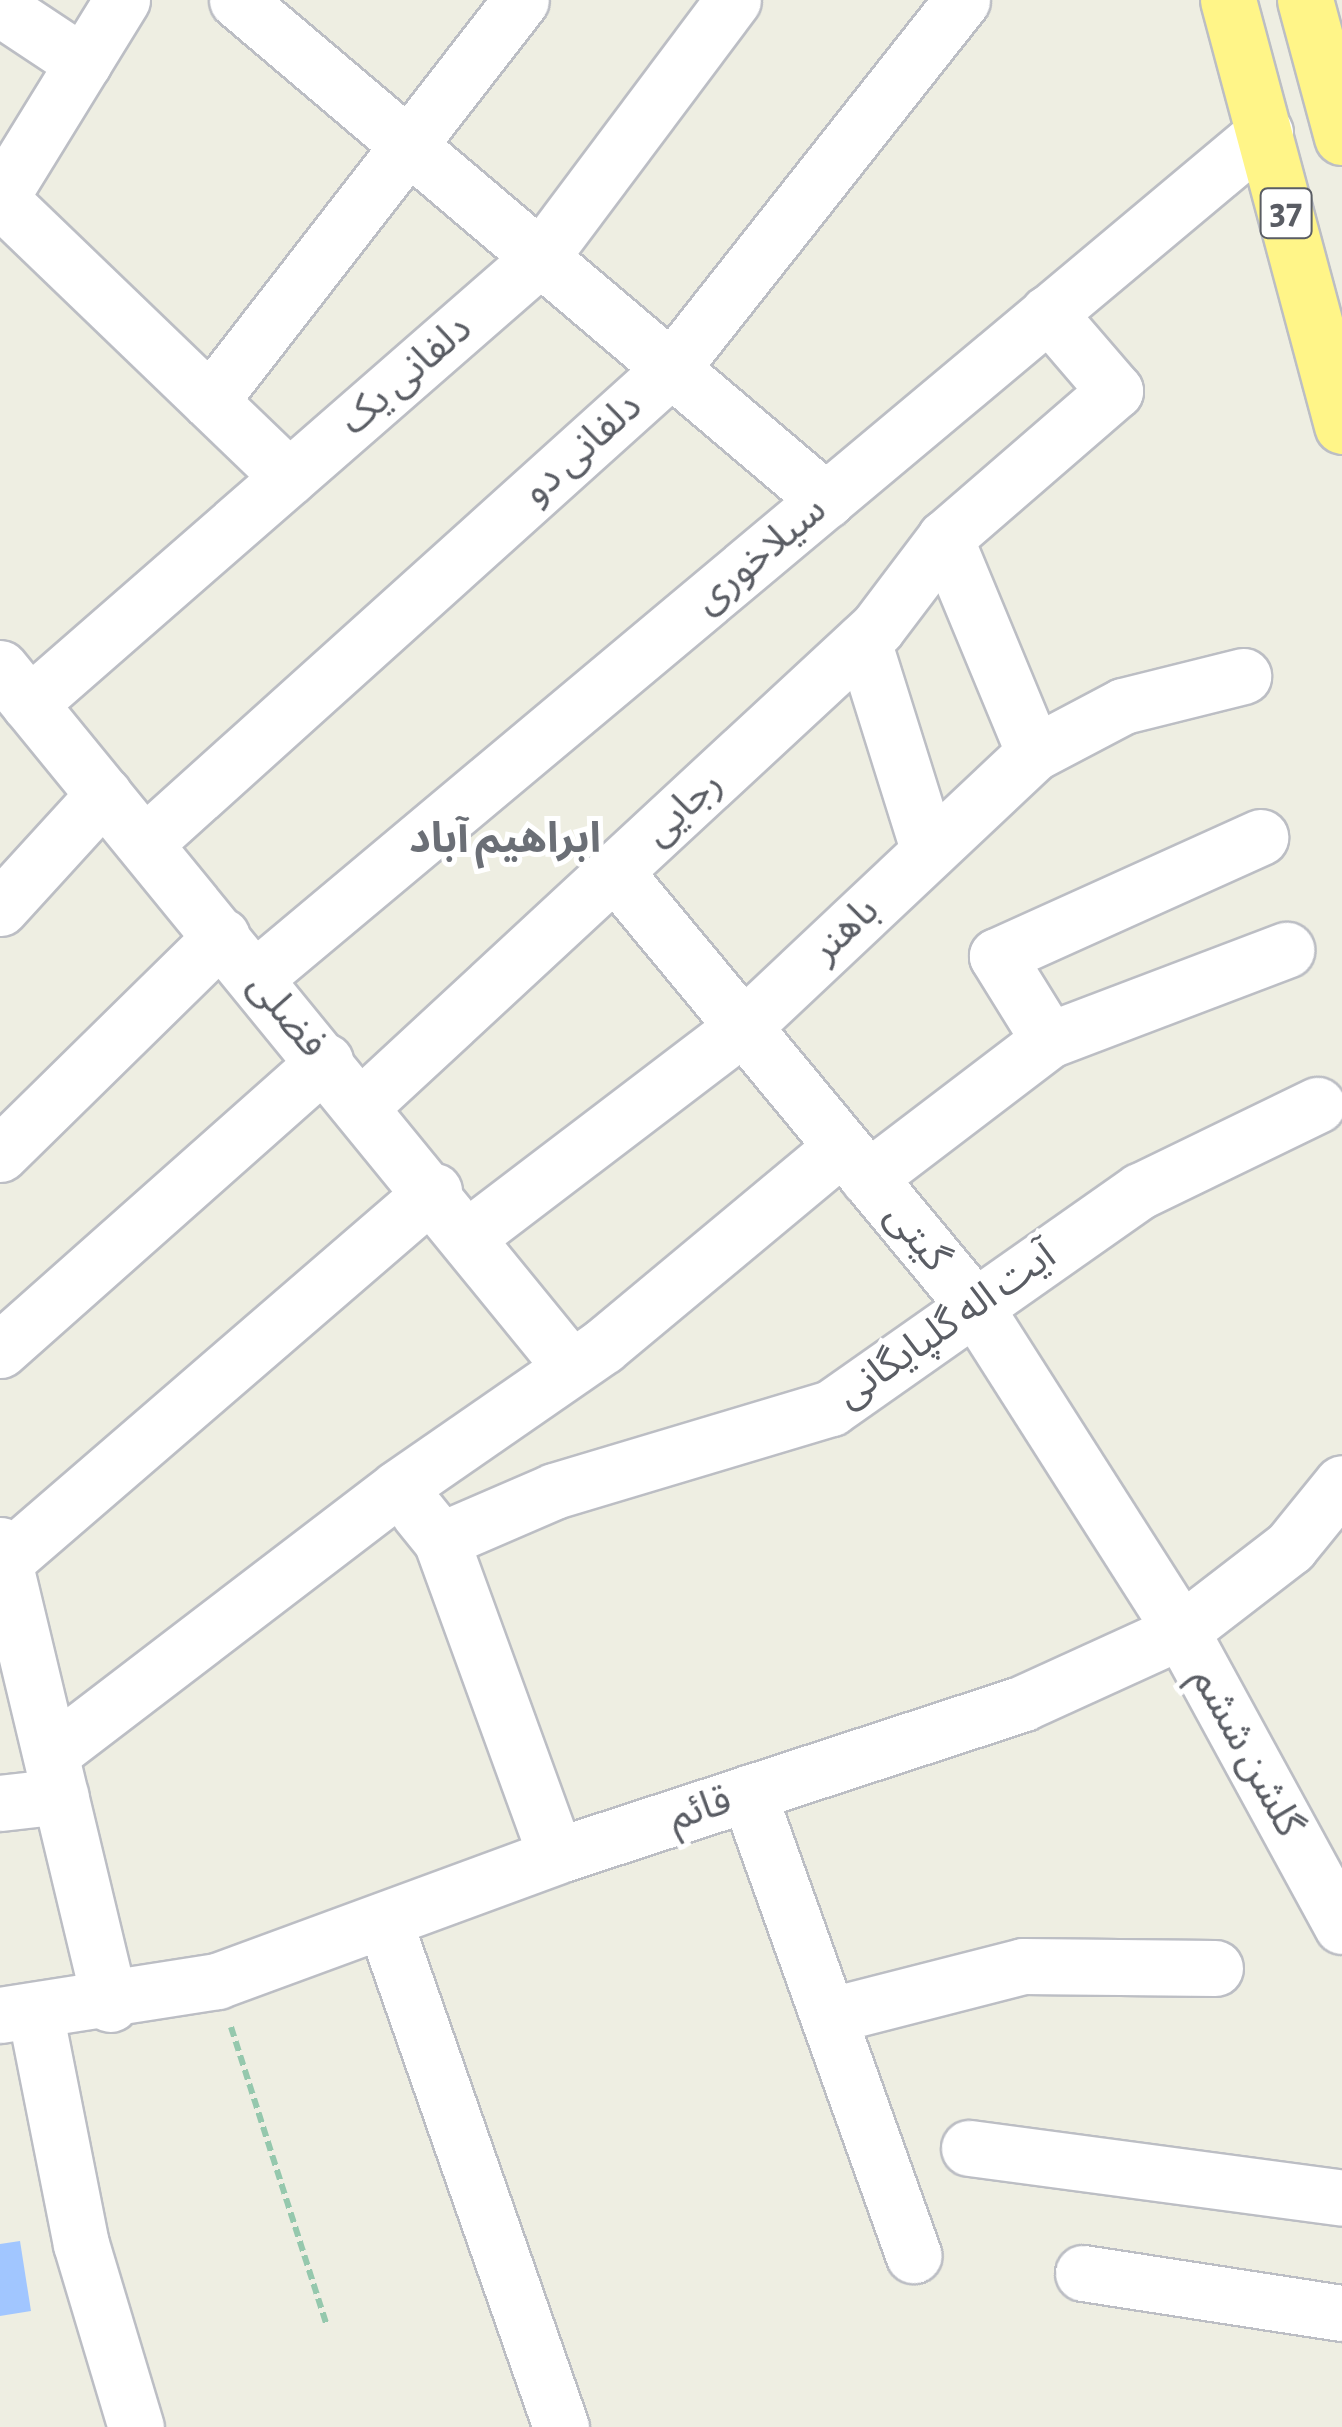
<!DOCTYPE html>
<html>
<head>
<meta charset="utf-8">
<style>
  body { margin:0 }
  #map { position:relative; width:1342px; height:2427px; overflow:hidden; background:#eeeee2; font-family:"Alegreya Sans","Noto Sans Arabic",sans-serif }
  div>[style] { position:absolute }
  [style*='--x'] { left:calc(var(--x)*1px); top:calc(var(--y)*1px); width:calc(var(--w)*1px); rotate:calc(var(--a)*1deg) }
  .water>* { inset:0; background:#a1c6ff }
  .path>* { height:6px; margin-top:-3px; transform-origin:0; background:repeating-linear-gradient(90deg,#95c8ad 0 10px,transparent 0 15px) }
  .roads { filter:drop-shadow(2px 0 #bcbec4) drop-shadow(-2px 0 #bcbec4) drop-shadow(0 2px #bcbec4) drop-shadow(0 -2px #bcbec4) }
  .minor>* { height:55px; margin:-27.5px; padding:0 27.5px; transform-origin:27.5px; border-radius:27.5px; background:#fff }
  .highway>* { height:55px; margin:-27.5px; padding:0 27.5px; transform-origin:27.5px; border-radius:27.5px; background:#fff588 }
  span { translate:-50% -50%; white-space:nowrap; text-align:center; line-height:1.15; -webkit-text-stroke:10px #fff; paint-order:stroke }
  .shield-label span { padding:2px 8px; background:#fff; border:2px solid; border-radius:8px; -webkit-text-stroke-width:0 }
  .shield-label { font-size:38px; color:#5a5d64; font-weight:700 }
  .street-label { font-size:40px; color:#5a5d64 }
  .neighbourhood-label { font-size:42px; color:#6b6f76; font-weight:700 }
</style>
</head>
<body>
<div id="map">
  <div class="water">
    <div style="clip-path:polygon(20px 2241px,31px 2311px,0 2316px,0 2244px)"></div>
  </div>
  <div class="path">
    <div style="--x:231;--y:2027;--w:314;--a:72.2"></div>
  </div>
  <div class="roads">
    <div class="minor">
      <div style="--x:237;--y:0;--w:773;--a:40.33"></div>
      <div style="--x:0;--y:8;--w:100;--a:33.5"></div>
      <div style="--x:0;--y:198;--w:233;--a:-58.4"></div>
      <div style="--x:0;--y:199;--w:401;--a:43.9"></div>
      <div style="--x:210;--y:401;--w:507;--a:-52.2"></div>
      <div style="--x:863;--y:641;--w:220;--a:72.6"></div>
      <div style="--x:0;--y:668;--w:901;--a:50.76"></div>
      <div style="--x:29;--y:704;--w:678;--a:-41.11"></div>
      <div style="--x:540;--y:258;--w:322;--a:-53.2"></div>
      <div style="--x:1034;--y:753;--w:233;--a:-112.5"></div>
      <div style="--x:945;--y:538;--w:225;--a:-40.9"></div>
      <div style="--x:1115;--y:391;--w:103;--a:-130.7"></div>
      <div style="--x:145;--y:843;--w:707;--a:-42.02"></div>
      <div style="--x:670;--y:370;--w:471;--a:-51.7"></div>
      <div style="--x:614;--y:871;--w:562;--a:50.34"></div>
      <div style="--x:973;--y:1304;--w:388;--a:57.5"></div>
      <div style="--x:1181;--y:1631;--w:336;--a:61.4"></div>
      <div style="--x:0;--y:908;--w:154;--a:-47.6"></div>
      <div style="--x:256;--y:977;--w:1316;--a:-39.94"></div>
      <div style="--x:1049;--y:1040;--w:99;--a:-121.8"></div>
      <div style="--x:997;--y:956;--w:289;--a:-24.3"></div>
      <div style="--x:362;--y:1105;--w:702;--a:-42.81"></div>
      <div style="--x:877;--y:628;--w:113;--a:-52.9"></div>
      <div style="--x:0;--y:1154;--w:311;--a:-44.5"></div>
      <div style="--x:868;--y:1178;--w:228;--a:-37.3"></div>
      <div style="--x:1049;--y:1040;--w:254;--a:-20.8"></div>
      <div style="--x:470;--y:1235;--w:342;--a:-37.3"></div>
      <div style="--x:742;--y:1028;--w:401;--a:-43.3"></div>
      <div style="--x:1034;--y:753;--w:101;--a:-27.8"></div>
      <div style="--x:1123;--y:706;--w:124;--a:-14"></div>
      <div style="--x:0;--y:1350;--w:435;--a:-41.6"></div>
      <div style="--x:418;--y:1512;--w:36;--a:51"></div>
      <div style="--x:441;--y:1540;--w:336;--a:70"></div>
      <div style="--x:441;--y:1540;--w:123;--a:-23.4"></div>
      <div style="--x:554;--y:1491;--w:289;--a:-16.7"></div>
      <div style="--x:831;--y:1408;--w:378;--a:-35.1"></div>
      <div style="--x:1140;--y:1191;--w:197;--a:-25.9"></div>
      <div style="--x:0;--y:1545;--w:472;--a:76.5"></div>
      <div style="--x:4;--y:1562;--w:568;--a:-40.79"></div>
      <div style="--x:53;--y:1752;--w:434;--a:-37.4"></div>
      <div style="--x:398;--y:1488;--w:249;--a:-34.7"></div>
      <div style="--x:603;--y:1346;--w:311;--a:-39.8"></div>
      <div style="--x:748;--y:1793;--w:491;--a:70.3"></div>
      <div style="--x:0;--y:1803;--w:61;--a:-6.5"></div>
      <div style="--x:384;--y:1921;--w:536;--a:70.72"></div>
      <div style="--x:35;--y:2012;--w:237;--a:78.8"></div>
      <div style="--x:81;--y:2244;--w:191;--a:73.3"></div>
      <div style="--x:0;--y:2015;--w:220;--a:-8.9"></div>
      <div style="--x:217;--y:1981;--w:361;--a:-20.2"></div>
      <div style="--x:556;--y:1856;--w:491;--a:-18.1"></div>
      <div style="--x:1023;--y:1703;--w:174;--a:-24.5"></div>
      <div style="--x:1181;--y:1631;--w:138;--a:-37.6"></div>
      <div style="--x:1290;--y:1547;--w:82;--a:-50.9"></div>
      <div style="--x:828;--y:2016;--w:201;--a:-14.4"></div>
      <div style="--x:1023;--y:1966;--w:192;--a:0.6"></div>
      <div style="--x:969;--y:2148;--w:376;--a:7.6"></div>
      <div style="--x:1083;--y:2273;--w:262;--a:8.8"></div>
    </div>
    <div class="highway">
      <div style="--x:1228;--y:0;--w:441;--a:75"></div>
      <div style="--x:1305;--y:0;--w:142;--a:74.9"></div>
    </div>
  </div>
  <div class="shield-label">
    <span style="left:1286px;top:213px">37</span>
  </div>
  <div class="street-label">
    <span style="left:406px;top:375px;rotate:-41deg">دلفانی یک</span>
    <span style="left:582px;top:449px;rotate:-42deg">دلفانی دو</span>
    <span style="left:760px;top:555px;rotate:-40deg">سیلاخوری</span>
    <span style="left:683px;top:808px;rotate:-43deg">رجایی</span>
    <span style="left:845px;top:930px;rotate:-43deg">باهنر</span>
    <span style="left:287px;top:1015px;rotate:50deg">فضلی</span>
    <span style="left:917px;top:1237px;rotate:50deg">گیتی</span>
    <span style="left:946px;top:1325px;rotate:-35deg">آیت اله گلپایگانی</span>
    <span style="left:1247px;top:1752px;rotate:61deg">گلشن ششم</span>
    <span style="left:700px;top:1809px;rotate:-18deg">قائم</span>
  </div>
  <div class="neighbourhood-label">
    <span style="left:505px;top:839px">ابراهیم آباد</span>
  </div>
</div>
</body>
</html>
